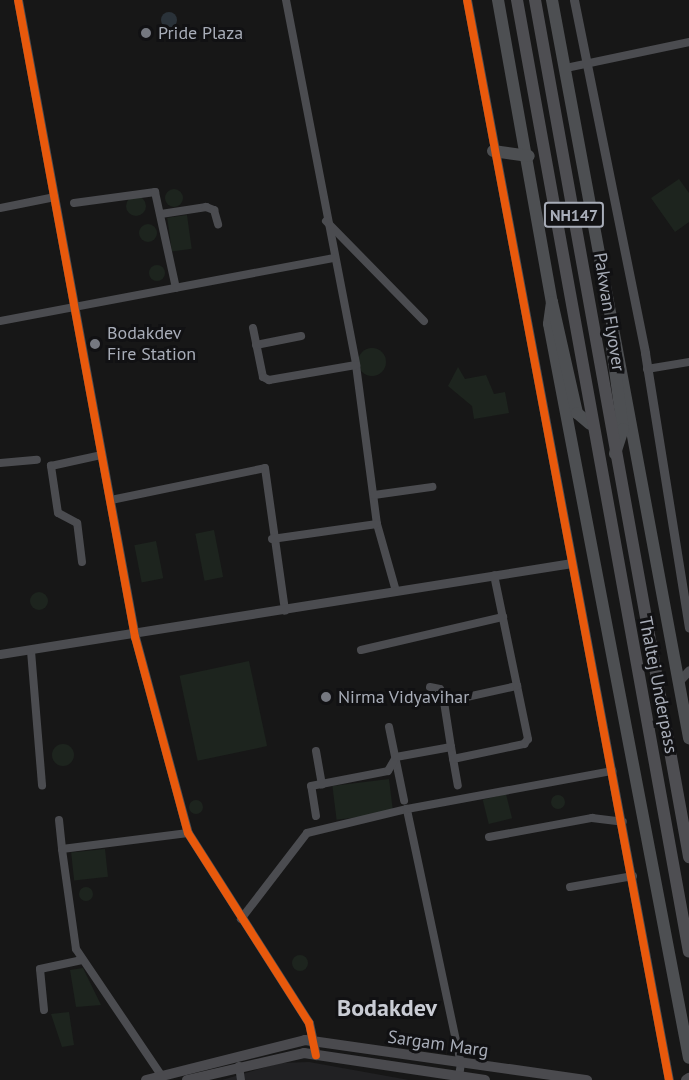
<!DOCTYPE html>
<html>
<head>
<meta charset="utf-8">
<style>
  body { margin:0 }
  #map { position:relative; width:689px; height:1080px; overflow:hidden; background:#171717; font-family:"PT Sans",sans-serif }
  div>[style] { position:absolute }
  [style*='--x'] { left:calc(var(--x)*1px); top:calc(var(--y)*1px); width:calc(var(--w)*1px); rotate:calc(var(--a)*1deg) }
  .built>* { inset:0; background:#212123 }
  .green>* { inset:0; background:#1d241e; transform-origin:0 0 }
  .round { border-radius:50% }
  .water>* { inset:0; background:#2a3239 }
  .minor>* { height:8px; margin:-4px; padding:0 4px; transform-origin:4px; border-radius:4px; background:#4b4c50 }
  .tertiary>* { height:9px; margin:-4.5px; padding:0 4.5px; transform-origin:4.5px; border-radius:4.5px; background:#4b4c50 }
  .secondary>* { height:10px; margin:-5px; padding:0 5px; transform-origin:5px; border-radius:5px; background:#4a4a4e }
  .primary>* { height:12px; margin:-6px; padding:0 6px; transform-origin:6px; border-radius:6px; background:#4d4f52 }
  .trunk>* { height:12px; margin:-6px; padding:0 6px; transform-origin:6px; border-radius:6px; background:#4e4e52 }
  .cycleway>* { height:8px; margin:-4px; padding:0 4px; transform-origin:4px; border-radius:4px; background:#e8590c }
  .dots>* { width:16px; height:16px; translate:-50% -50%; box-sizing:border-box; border:3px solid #111113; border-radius:50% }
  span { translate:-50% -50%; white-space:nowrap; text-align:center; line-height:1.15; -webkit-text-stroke:6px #111113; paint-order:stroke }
  .shield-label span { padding:2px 4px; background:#111113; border:2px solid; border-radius:4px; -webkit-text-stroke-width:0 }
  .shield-label { font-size:16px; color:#a8adb8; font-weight:700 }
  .poi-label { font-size:18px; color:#a8adb8 }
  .left { translate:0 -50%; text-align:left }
  .street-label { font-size:18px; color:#a8adb8 }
  .district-label { font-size:24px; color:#c9ccd4; font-weight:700 }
</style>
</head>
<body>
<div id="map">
  <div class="built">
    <div style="clip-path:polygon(309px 1062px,409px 1080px,222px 1080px,280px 1063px)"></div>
  </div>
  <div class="green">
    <div style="clip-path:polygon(679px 179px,689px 193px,689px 222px,675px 232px,651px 198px)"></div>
    <div class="round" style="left:165px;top:189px;width:18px;height:18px"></div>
    <div class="round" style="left:126px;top:196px;width:20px;height:20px"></div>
    <div style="left:187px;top:215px;width:34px;height:20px;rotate:82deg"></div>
    <div class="round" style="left:139px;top:224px;width:18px;height:18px"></div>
    <div class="round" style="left:149px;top:265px;width:16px;height:16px"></div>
    <div class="round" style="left:358px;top:348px;width:28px;height:28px"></div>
    <div style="clip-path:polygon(458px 367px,465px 379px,486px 375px,494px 394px,505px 392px,509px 413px,474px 419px,472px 406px,448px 386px)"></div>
    <div style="left:214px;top:530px;width:48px;height:19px;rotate:79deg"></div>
    <div style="left:156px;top:541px;width:38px;height:22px;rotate:79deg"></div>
    <div class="round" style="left:30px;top:592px;width:18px;height:18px"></div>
    <div style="left:249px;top:661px;width:87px;height:71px;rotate:78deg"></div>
    <div class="round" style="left:52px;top:744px;width:22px;height:22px"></div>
    <div style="left:389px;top:779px;width:34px;height:57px;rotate:83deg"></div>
    <div style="left:506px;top:794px;width:25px;height:24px;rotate:76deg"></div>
    <div class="round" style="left:551px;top:795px;width:14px;height:14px"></div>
    <div class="round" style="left:189px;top:800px;width:14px;height:14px"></div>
    <div style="left:105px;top:849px;width:28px;height:34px;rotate:84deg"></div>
    <div class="round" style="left:79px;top:887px;width:14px;height:14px"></div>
    <div class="round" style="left:292px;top:955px;width:16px;height:16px"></div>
    <div style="clip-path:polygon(83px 968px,101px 1005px,76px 1007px,70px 970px)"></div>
    <div style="clip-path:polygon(69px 1012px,74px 1045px,62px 1047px,51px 1014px)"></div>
  </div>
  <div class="water">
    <div class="round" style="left:161px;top:12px;width:16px;height:16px"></div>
  </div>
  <div class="minor">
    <div style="--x:286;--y:0;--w:372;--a:79.1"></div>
    <div style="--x:356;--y:365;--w:160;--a:82.5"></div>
    <div style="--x:377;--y:524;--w:70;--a:74.2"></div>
    <div style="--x:566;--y:68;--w:126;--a:-11.9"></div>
    <div style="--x:74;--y:203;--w:82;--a:-7.7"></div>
    <div style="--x:155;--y:192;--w:98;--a:77.7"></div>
    <div style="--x:0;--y:208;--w:56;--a:-11.3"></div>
    <div style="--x:161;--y:214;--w:46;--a:-8.8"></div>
    <div style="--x:206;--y:207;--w:9;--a:21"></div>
    <div style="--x:214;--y:210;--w:15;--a:74"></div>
    <div style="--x:326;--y:221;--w:140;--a:45.6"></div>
    <div style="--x:0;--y:321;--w:339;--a:-10.7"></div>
    <div style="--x:253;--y:328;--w:50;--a:78.5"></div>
    <div style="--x:263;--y:377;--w:7;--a:27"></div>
    <div style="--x:269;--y:380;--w:88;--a:-9.8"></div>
    <div style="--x:256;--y:345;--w:46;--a:-11.3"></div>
    <div style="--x:647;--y:369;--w:43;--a:-9.5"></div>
    <div style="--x:0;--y:463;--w:37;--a:-5"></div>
    <div style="--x:374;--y:495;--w:59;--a:-7.9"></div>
    <div style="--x:111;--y:500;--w:157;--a:-11.7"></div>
    <div style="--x:265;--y:468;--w:144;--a:82"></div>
    <div style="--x:272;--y:539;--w:106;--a:-8.1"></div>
    <div style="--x:82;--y:562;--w:39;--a:-97"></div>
    <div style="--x:77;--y:523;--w:21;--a:-152"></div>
    <div style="--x:58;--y:513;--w:48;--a:-98.5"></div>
    <div style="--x:51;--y:466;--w:51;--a:-12.4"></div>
    <div style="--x:361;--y:650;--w:146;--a:-13.1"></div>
    <div style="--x:31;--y:651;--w:135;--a:85.3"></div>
    <div style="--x:430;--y:687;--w:10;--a:11"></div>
    <div style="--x:440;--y:689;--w:14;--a:73"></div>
    <div style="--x:389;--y:727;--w:75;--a:78.4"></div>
    <div style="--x:451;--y:747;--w:39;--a:80"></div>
    <div style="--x:316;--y:751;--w:34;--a:80"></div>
    <div style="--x:453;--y:759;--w:73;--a:-11.9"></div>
    <div style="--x:524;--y:744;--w:6;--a:-51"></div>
    <div style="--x:528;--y:739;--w:54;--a:-101.7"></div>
    <div style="--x:316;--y:816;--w:30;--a:-99"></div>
    <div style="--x:311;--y:786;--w:78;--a:-11"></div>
    <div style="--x:388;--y:771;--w:16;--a:-60"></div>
    <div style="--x:396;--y:757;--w:56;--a:-10.3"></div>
    <div style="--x:451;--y:747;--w:46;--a:-98.8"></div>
    <div style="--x:444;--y:702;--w:75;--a:-12.4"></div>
    <div style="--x:517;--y:686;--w:113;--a:-101.7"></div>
    <div style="--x:59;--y:820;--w:29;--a:84"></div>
    <div style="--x:489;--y:837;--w:105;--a:-10.5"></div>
    <div style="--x:592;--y:818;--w:31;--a:7"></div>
    <div style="--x:570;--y:887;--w:64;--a:-9.9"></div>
    <div style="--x:241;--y:919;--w:108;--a:-52.5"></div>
    <div style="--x:307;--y:833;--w:103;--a:-13.5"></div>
    <div style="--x:44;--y:1010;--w:41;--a:-95.6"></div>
    <div style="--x:40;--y:969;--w:43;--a:-12.1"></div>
    <div style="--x:239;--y:1066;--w:14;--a:82"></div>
    <div style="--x:161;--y:1075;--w:152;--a:-124"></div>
    <div style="--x:76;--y:949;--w:101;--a:-98"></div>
    <div style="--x:62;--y:849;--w:127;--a:-7.2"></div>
    <div style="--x:459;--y:1076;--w:12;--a:-81"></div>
    <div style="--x:461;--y:1064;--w:261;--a:-102"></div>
    <div style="--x:407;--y:809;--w:209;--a:-10.5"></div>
  </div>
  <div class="tertiary">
    <div style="--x:18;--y:0;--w:648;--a:79.59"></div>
    <div style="--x:135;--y:637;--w:203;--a:74.9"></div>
    <div style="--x:188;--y:833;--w:225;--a:57.5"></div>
    <div style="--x:309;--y:1023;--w:33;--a:78"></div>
    <div style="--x:467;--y:0;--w:1099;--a:79.41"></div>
    <div style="--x:574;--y:0;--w:360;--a:78.6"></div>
    <div style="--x:645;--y:353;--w:278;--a:80.9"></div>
    <div style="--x:0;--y:654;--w:579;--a:-9.04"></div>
    <div style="--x:678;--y:682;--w:16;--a:-47"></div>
  </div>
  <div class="secondary">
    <div style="--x:146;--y:1080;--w:164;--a:-14.1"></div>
    <div style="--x:305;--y:1040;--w:285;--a:8.1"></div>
    <div style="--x:187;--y:1080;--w:120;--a:-13"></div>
    <div style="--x:304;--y:1053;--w:183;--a:8.5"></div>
    <div style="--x:686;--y:1080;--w:4;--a:-34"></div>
  </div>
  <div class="primary">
    <div style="--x:498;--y:0;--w:307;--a:79.9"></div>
    <div style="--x:552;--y:302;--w:22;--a:98"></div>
    <div style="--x:549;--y:324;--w:747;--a:79.2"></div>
    <div style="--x:552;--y:0;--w:751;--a:79.48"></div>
    <div style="--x:493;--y:151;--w:36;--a:8"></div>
    <div style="--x:552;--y:302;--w:114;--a:77.3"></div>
    <div style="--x:577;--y:413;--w:17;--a:40"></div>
    <div style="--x:612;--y:348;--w:82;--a:82.3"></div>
    <div style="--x:623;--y:429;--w:26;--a:108"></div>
  </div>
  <div class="trunk">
    <div style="--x:517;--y:0;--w:967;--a:79.76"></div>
    <div style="--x:535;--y:0;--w:871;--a:79.81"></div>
  </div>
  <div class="cycleway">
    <div style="--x:18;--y:0;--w:648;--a:79.59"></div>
    <div style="--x:135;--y:637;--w:203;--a:74.9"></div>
    <div style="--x:188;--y:833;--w:225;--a:57.5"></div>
    <div style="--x:309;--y:1023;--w:33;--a:78"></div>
    <div style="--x:467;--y:0;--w:1099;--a:79.41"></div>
  </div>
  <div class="dots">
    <div style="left:146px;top:33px;background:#757880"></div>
    <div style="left:95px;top:344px;background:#757880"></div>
    <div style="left:326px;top:697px;background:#757880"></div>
  </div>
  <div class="shield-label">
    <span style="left:574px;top:215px">NH147</span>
  </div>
  <div class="poi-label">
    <span class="left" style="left:158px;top:33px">Pride Plaza</span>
    <span class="left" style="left:107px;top:344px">Bodakdev<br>Fire Station</span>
    <span class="left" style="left:338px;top:697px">Nirma Vidyavihar</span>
  </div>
  <div class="street-label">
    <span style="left:609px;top:312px;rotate:81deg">Pakwan Flyover</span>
    <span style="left:658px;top:685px;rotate:79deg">Thaltej Underpass</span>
    <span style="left:438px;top:1044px;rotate:8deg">Sargam Marg</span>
  </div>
  <div class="district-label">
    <span style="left:387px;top:1008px">Bodakdev</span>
  </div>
</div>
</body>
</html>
